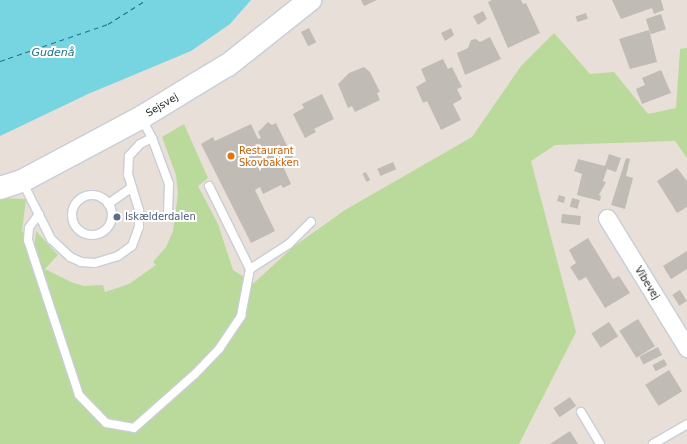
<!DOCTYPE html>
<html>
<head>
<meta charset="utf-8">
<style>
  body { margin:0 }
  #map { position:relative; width:687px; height:444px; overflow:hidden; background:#e8dfd9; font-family:"DejaVu Sans",sans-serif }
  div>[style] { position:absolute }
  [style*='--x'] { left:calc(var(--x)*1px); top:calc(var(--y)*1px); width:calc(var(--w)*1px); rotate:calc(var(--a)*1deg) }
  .green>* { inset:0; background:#bada9b }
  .water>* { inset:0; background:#76d5e0 }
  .ferry>* { height:1px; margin-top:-0.5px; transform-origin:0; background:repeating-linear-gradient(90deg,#1a7387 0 5px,transparent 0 9px) }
  .building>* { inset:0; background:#c0bbb5; transform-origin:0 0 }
  .roads { filter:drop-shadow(1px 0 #c8cdd7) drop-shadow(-1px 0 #c8cdd7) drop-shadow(0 1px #c8cdd7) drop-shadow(0 -1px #c8cdd7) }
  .lane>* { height:8px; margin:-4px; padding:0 4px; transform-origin:4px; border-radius:4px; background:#fff }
  .lane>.ring { margin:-4px; padding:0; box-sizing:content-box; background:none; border:8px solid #fff; border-radius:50% }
  .street>* { height:17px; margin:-8.5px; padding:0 8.5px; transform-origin:8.5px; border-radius:8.5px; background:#fff }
  .secondary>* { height:22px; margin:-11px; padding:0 11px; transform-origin:11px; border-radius:11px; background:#fff }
  .dots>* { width:11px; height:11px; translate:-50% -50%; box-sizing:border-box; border:2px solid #fff; border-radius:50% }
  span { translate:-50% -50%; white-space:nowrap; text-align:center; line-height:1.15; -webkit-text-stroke:4px #fff; paint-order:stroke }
  .street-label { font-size:10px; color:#272727 }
  .food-label { font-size:10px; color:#c56008 }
  .left { translate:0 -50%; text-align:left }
  .service-label { font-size:10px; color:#4e5e75 }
  .water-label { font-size:11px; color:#1a7387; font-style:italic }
</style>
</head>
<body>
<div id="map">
  <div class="green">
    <div style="clip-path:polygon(554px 33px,590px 74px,614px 72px,648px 114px,676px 108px,680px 49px,687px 48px,687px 158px,675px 141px,555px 145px,531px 161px,576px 332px,519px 444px,0 444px,0 198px,26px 199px,22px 231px,34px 251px,36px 231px,58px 255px,45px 269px,71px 282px,84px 286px,103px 285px,105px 292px,129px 284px,156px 265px,153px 262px,166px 247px,173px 231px,178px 194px,176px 175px,162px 137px,184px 124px,208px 178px,198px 186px,218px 224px,233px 270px,254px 283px,293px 247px,345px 210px,472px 137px,521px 66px)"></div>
  </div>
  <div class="water">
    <div style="clip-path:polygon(0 0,251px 0,230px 24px,191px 51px,88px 94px,0 136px)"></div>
  </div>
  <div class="ferry">
    <div style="--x:0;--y:61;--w:114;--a:-18.9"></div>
    <div style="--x:108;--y:24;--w:45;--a:-32.3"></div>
  </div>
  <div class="building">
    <div style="clip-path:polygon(361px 0,377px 0,364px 6px)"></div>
    <div style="clip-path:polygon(492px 0,521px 0,523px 4px,526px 3px,540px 33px,508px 48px,488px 2px)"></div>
    <div style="clip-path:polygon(612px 0,661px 0,664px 10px,654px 14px,652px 8px,621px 19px)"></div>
    <div style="clip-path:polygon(483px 11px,487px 19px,478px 25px,473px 16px)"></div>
    <div style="left:586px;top:13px;width:6px;height:11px;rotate:72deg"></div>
    <div style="left:661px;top:14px;width:16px;height:16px;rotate:72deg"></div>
    <div style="left:309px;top:28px;width:16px;height:9px;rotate:63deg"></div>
    <div style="clip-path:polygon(451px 28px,454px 35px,445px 41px,441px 33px)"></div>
    <div style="clip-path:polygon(649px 30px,657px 62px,630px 69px,619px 39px)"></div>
    <div style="clip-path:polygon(490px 37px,501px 59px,465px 75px,457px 53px,468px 48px,471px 40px,476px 39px,480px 42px)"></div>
    <div style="clip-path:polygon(443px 59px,448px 69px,452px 67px,462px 87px,457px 89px,462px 99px,453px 104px,461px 120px,441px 130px,427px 101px,423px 103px,416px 87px,426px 81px,421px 69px)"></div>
    <div style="clip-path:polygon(364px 67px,370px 72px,380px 92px,377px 93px,380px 100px,355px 112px,352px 106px,348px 108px,338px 84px,349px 73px)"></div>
    <div style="clip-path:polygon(661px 70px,671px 93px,642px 104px,636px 89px,645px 85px,642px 78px)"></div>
    <div style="clip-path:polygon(322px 94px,334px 119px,314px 129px,316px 132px,305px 138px,293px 114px,304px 108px,302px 104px)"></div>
    <div style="clip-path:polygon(268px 122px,272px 125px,276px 123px,293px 158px,282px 164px,291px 184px,283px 188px,281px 185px,263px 194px,260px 187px,255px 190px,275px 231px,251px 243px,201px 144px,213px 137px,215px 141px,251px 124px,258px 139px,261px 138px,258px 132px)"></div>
    <div style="clip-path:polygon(609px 154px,621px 158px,616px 172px,607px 169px,603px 181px,606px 182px,599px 195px,601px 196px,600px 201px,577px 195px,582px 174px,574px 171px,578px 159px,605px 166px)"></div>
    <div style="clip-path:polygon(626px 158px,630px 159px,626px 176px,633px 178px,625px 209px,611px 205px)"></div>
    <div style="left:393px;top:162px;width:8px;height:17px;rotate:67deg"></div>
    <div style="clip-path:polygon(677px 168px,687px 181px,687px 207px,677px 213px,657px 181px)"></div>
    <div style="left:366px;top:172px;width:9px;height:4px;rotate:63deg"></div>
    <div style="clip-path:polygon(559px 195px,565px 197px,564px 203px,557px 201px)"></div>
    <div style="left:572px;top:198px;width:8px;height:9px;rotate:14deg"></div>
    <div style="left:562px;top:214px;width:19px;height:9px;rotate:6deg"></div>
    <div style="clip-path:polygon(588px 238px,613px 279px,619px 276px,630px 293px,605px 308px,586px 277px,579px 281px,570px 267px,576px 263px,569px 250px)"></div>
    <div style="clip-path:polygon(687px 251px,687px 269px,671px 279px,663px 266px)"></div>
    <div style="left:680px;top:290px;width:13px;height:9px;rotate:58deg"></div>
    <div style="left:638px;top:319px;width:32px;height:22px;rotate:58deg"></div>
    <div style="left:609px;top:322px;width:17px;height:21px;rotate:57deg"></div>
    <div style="left:658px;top:347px;width:9px;height:21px;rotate:63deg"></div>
    <div style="left:664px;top:359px;width:7px;height:13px;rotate:63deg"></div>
    <div style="left:669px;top:370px;width:25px;height:28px;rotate:58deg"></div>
    <div style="left:570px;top:397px;width:11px;height:20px;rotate:56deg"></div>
    <div style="clip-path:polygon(570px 431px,578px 444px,550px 444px)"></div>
  </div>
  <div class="roads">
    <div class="lane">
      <div style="--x:152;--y:138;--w:49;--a:69.7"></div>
      <div style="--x:169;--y:184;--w:28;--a:92"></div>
      <div style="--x:22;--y:181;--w:65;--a:63.4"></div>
      <div style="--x:51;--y:239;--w:26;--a:43"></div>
      <div style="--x:70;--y:257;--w:12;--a:24"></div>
      <div style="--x:81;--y:262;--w:14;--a:4"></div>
      <div style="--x:95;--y:263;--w:24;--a:-17"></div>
      <div style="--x:118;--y:256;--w:17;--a:-36"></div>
      <div style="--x:132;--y:246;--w:20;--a:-70"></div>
      <div style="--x:139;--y:227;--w:17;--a:-90"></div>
      <div style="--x:139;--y:210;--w:37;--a:-107"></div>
      <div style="--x:128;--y:175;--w:19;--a:-87"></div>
      <div style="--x:129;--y:156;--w:16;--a:-47"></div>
      <div style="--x:140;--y:144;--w:13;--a:-27"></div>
      <div style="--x:152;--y:138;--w:21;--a:-118"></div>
      <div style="--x:209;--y:186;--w:93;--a:63.7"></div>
      <div class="ring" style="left:72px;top:195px;width:32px;height:32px"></div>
      <div style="--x:108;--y:204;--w:29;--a:-35"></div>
      <div style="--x:39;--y:214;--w:17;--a:126"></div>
      <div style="--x:29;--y:228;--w:12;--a:95"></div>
      <div style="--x:28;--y:240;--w:163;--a:71.8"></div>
      <div style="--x:79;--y:395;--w:39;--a:46"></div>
      <div style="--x:106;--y:423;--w:28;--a:10"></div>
      <div style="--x:134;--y:428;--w:81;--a:-41.5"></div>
      <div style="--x:195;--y:374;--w:35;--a:-46"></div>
      <div style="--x:219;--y:349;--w:40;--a:-56"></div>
      <div style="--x:241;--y:316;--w:48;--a:-79.2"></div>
      <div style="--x:250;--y:269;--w:46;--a:-32.7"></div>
      <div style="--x:289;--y:244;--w:31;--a:-45"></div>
      <div style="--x:581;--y:412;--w:37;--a:59"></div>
      <div style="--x:653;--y:444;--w:39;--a:-30"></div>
    </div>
    <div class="street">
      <div style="--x:607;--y:218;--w:153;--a:58.4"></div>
    </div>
    <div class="secondary">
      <div style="--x:0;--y:188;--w:23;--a:-18"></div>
      <div style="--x:22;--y:181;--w:136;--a:-28.1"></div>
      <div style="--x:142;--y:117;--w:63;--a:-31.4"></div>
      <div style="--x:196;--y:84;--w:37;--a:-31"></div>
      <div style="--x:228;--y:65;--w:105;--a:-38.4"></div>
    </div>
  </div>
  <div class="dots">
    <div style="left:231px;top:156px;background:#e8710a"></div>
    <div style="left:117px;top:217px;background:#5c6f8a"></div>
  </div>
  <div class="street-label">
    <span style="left:162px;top:105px;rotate:-31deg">Sejsvej</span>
    <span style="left:647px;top:283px;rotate:58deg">Vibevej</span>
  </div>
  <div class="food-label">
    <span class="left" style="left:239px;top:156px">Restaurant<br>Skovbakken</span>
  </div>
  <div class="service-label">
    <span class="left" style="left:125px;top:217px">Iskælderdalen</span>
  </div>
  <div class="water-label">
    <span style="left:53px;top:53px">Gudenå</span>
  </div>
</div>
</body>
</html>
